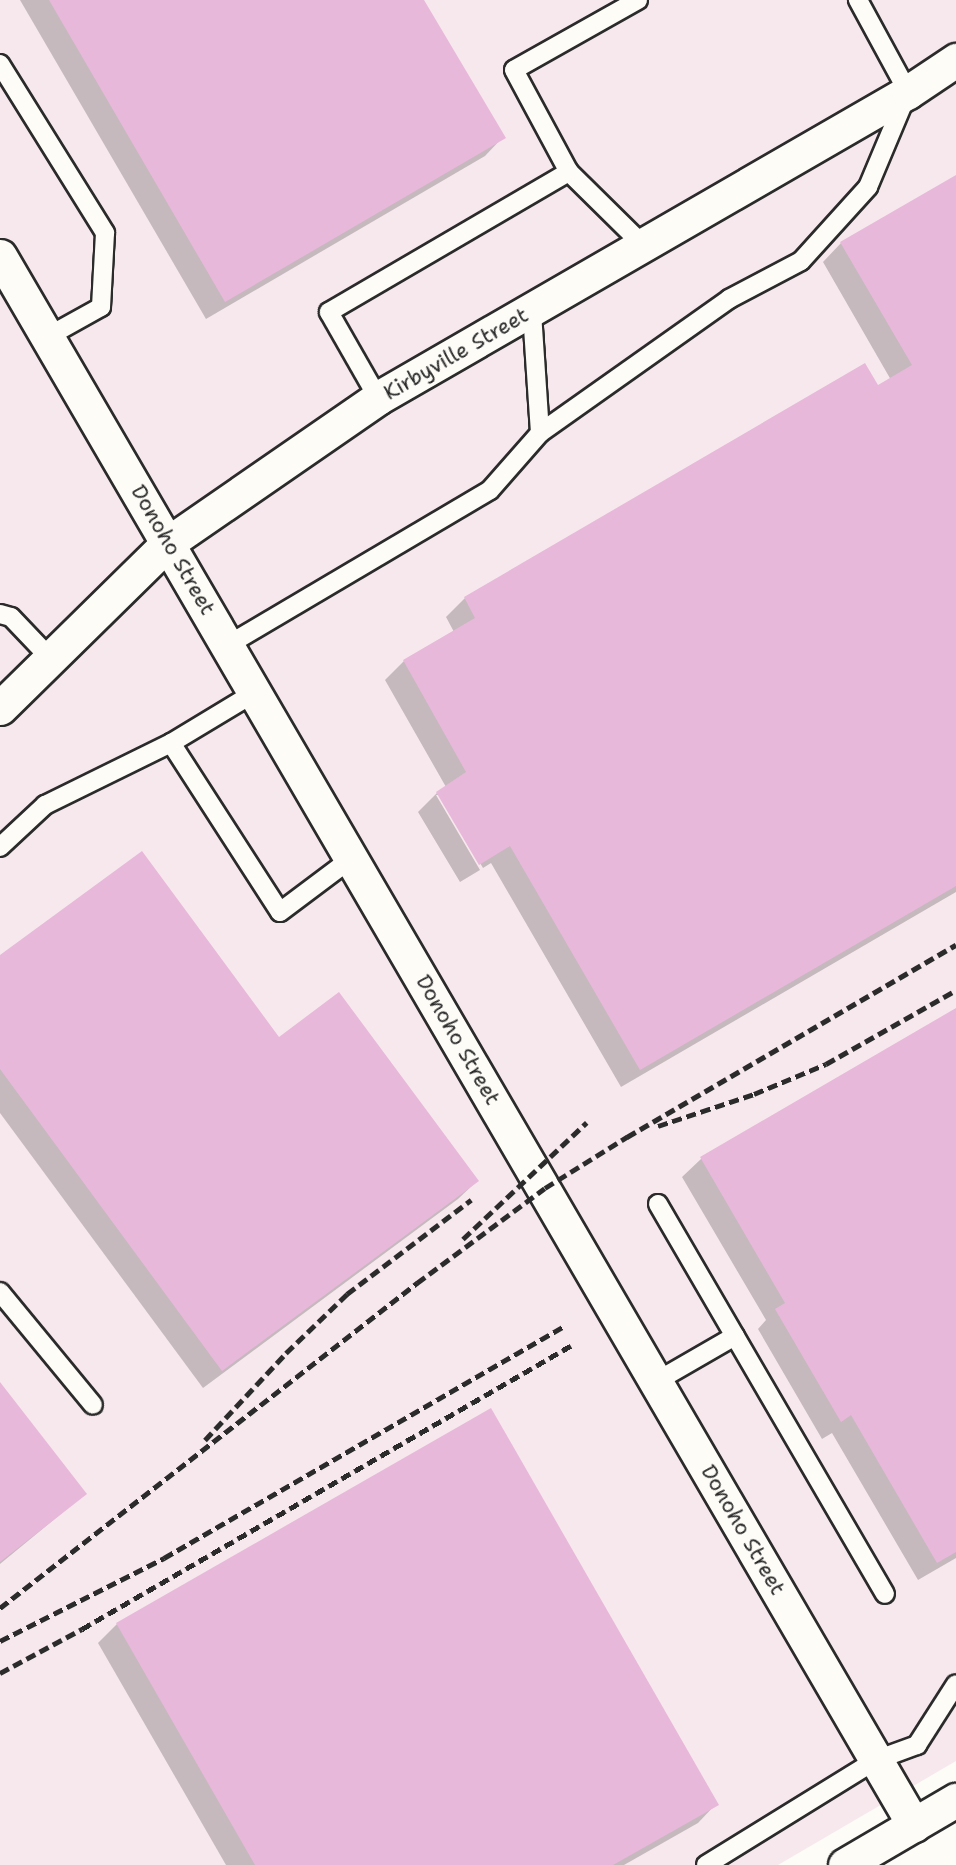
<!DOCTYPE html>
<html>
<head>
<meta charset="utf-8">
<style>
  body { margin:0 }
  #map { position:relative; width:956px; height:1865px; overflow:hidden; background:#fdfcf7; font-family:"Shantell Sans",sans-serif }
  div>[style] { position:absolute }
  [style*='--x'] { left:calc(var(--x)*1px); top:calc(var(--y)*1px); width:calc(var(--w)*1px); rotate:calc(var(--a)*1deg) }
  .built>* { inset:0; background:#f7e8ee }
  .shadow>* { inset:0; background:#0003 }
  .building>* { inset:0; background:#e8b8da }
  .roads { filter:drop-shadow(2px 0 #2b2b2b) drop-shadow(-2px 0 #2b2b2b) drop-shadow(0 2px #2b2b2b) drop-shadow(0 -2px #2b2b2b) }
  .service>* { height:18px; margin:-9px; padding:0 9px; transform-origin:9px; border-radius:9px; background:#fdfcf7 }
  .minor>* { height:33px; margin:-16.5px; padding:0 16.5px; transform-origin:16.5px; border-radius:16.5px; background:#fdfcf7 }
  .rail>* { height:5px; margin-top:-2.5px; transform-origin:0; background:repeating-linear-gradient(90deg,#2b2b2b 0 10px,transparent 0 15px) }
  span { translate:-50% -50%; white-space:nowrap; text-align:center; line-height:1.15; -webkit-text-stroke:5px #fdfcf7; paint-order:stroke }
  .street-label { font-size:21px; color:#2b2b2b }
</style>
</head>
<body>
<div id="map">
  <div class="built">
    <div style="clip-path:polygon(0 0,956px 0,956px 1761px,778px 1865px,0 1865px)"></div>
  </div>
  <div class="shadow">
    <div style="clip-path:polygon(20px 0,422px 0,503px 137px,485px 156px,206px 319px)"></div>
    <div style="clip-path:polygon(956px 177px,956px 892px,621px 1087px,491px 863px,483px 868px,440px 795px,436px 795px,480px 870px,460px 882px,418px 812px,437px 793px,446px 787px,385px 680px,404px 661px,454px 632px,446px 617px,465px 598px,891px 380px,823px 262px,841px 243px)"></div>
    <div style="clip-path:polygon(0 957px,477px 1181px,458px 1199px,203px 1388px,0 1113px)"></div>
    <div style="clip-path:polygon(956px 1010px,956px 1558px,918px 1580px,832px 1433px,822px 1439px,758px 1329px,766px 1320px,682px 1177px,701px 1159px)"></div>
    <div style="clip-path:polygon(0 1385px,85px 1494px,0 1564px)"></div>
    <div style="clip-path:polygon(117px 1624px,716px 1804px,698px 1823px,624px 1865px,226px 1865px,98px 1643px)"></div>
  </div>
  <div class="building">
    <div style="clip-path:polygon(49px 0,424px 0,506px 138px,225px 302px)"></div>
    <div style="clip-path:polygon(956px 175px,956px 886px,640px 1070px,510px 846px,479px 865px,436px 792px,466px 772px,403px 660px,475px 618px,464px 597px,865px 363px,878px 385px,912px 365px,840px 242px)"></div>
    <div style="clip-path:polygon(142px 851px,279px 1037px,339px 992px,479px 1181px,222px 1371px,0 1069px,0 955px)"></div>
    <div style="clip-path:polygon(956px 1008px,956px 1552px,937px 1563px,851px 1415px,841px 1422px,775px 1309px,785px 1303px,700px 1157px)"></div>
    <div style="clip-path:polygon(0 1382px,87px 1494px,0 1562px)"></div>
    <div style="clip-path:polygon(491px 1408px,719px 1805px,613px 1865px,255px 1865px,116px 1623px)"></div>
  </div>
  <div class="roads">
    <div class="service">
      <div style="--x:638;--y:0;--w:142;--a:150.6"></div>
      <div style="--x:514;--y:70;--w:116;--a:61.7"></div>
      <div style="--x:569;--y:172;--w:104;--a:44.6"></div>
      <div style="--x:0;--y:64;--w:199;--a:58.1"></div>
      <div style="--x:105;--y:233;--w:74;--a:93.1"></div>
      <div style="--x:101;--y:307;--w:62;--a:150.9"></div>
      <div style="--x:378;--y:398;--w:99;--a:-119.7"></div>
      <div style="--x:329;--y:312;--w:278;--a:-30.3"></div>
      <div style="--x:540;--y:433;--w:232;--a:-35.3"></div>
      <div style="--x:729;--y:299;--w:81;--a:-27.8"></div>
      <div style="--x:801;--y:261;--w:100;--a:-47.8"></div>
      <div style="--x:868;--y:187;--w:103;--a:-67.2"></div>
      <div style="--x:908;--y:92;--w:105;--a:-118.5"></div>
      <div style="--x:0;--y:614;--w:11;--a:15"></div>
      <div style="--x:11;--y:617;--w:58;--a:46.4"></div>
      <div style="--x:228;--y:645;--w:304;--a:-30.6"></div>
      <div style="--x:490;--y:490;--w:76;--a:-48.7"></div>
      <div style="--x:540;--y:433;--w:122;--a:-93.8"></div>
      <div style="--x:254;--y:693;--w:97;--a:148.9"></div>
      <div style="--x:171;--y:743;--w:201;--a:57.2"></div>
      <div style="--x:280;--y:912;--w:90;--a:-36.9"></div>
      <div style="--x:0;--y:847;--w:62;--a:-43"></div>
      <div style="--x:45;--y:805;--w:140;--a:-26.2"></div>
      <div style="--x:658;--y:1204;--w:451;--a:59.8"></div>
      <div style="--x:0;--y:1292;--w:146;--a:50.5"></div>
      <div style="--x:657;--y:1381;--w:90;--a:-30"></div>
      <div style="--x:706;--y:1865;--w:200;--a:-31.7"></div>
      <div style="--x:876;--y:1760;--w:44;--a:-20.1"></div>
      <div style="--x:917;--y:1745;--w:72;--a:-57.4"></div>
    </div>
    <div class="minor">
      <div style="--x:0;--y:256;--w:1816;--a:59.78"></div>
      <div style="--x:0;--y:708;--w:235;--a:-44.5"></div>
      <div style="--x:168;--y:543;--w:255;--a:-34.6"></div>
      <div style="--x:378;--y:398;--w:612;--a:-30"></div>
      <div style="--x:908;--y:92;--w:58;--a:-33.7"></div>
      <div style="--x:845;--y:1865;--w:129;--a:-30.4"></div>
    </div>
  </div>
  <div class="rail">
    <div style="--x:658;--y:1126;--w:101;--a:-18.4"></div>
    <div style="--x:754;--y:1094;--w:78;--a:-22.6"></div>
    <div style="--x:826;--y:1064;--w:150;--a:-29.6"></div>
    <div style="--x:463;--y:1239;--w:170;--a:-43.3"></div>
    <div style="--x:205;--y:1440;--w:119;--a:-47"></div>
    <div style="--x:286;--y:1353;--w:85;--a:-44"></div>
    <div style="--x:347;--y:1294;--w:156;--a:-37.2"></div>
    <div style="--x:0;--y:1608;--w:529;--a:-37.93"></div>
    <div style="--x:417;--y:1283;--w:159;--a:-36.6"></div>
    <div style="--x:545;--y:1188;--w:97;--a:-31.9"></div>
    <div style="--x:627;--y:1137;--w:381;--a:-30.3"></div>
    <div style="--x:0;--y:1641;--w:184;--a:-26.8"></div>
    <div style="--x:164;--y:1558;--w:462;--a:-30.1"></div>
    <div style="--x:0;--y:1673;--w:93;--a:-28.2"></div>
    <div style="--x:82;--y:1629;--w:566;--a:-30.1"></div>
  </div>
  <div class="street-label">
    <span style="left:456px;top:354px;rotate:-30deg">Kirbyville Street</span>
    <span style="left:173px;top:550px;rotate:60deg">Donoho Street</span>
    <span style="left:458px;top:1040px;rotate:60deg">Donoho Street</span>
    <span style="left:743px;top:1530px;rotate:60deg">Donoho Street</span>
  </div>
</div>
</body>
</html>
